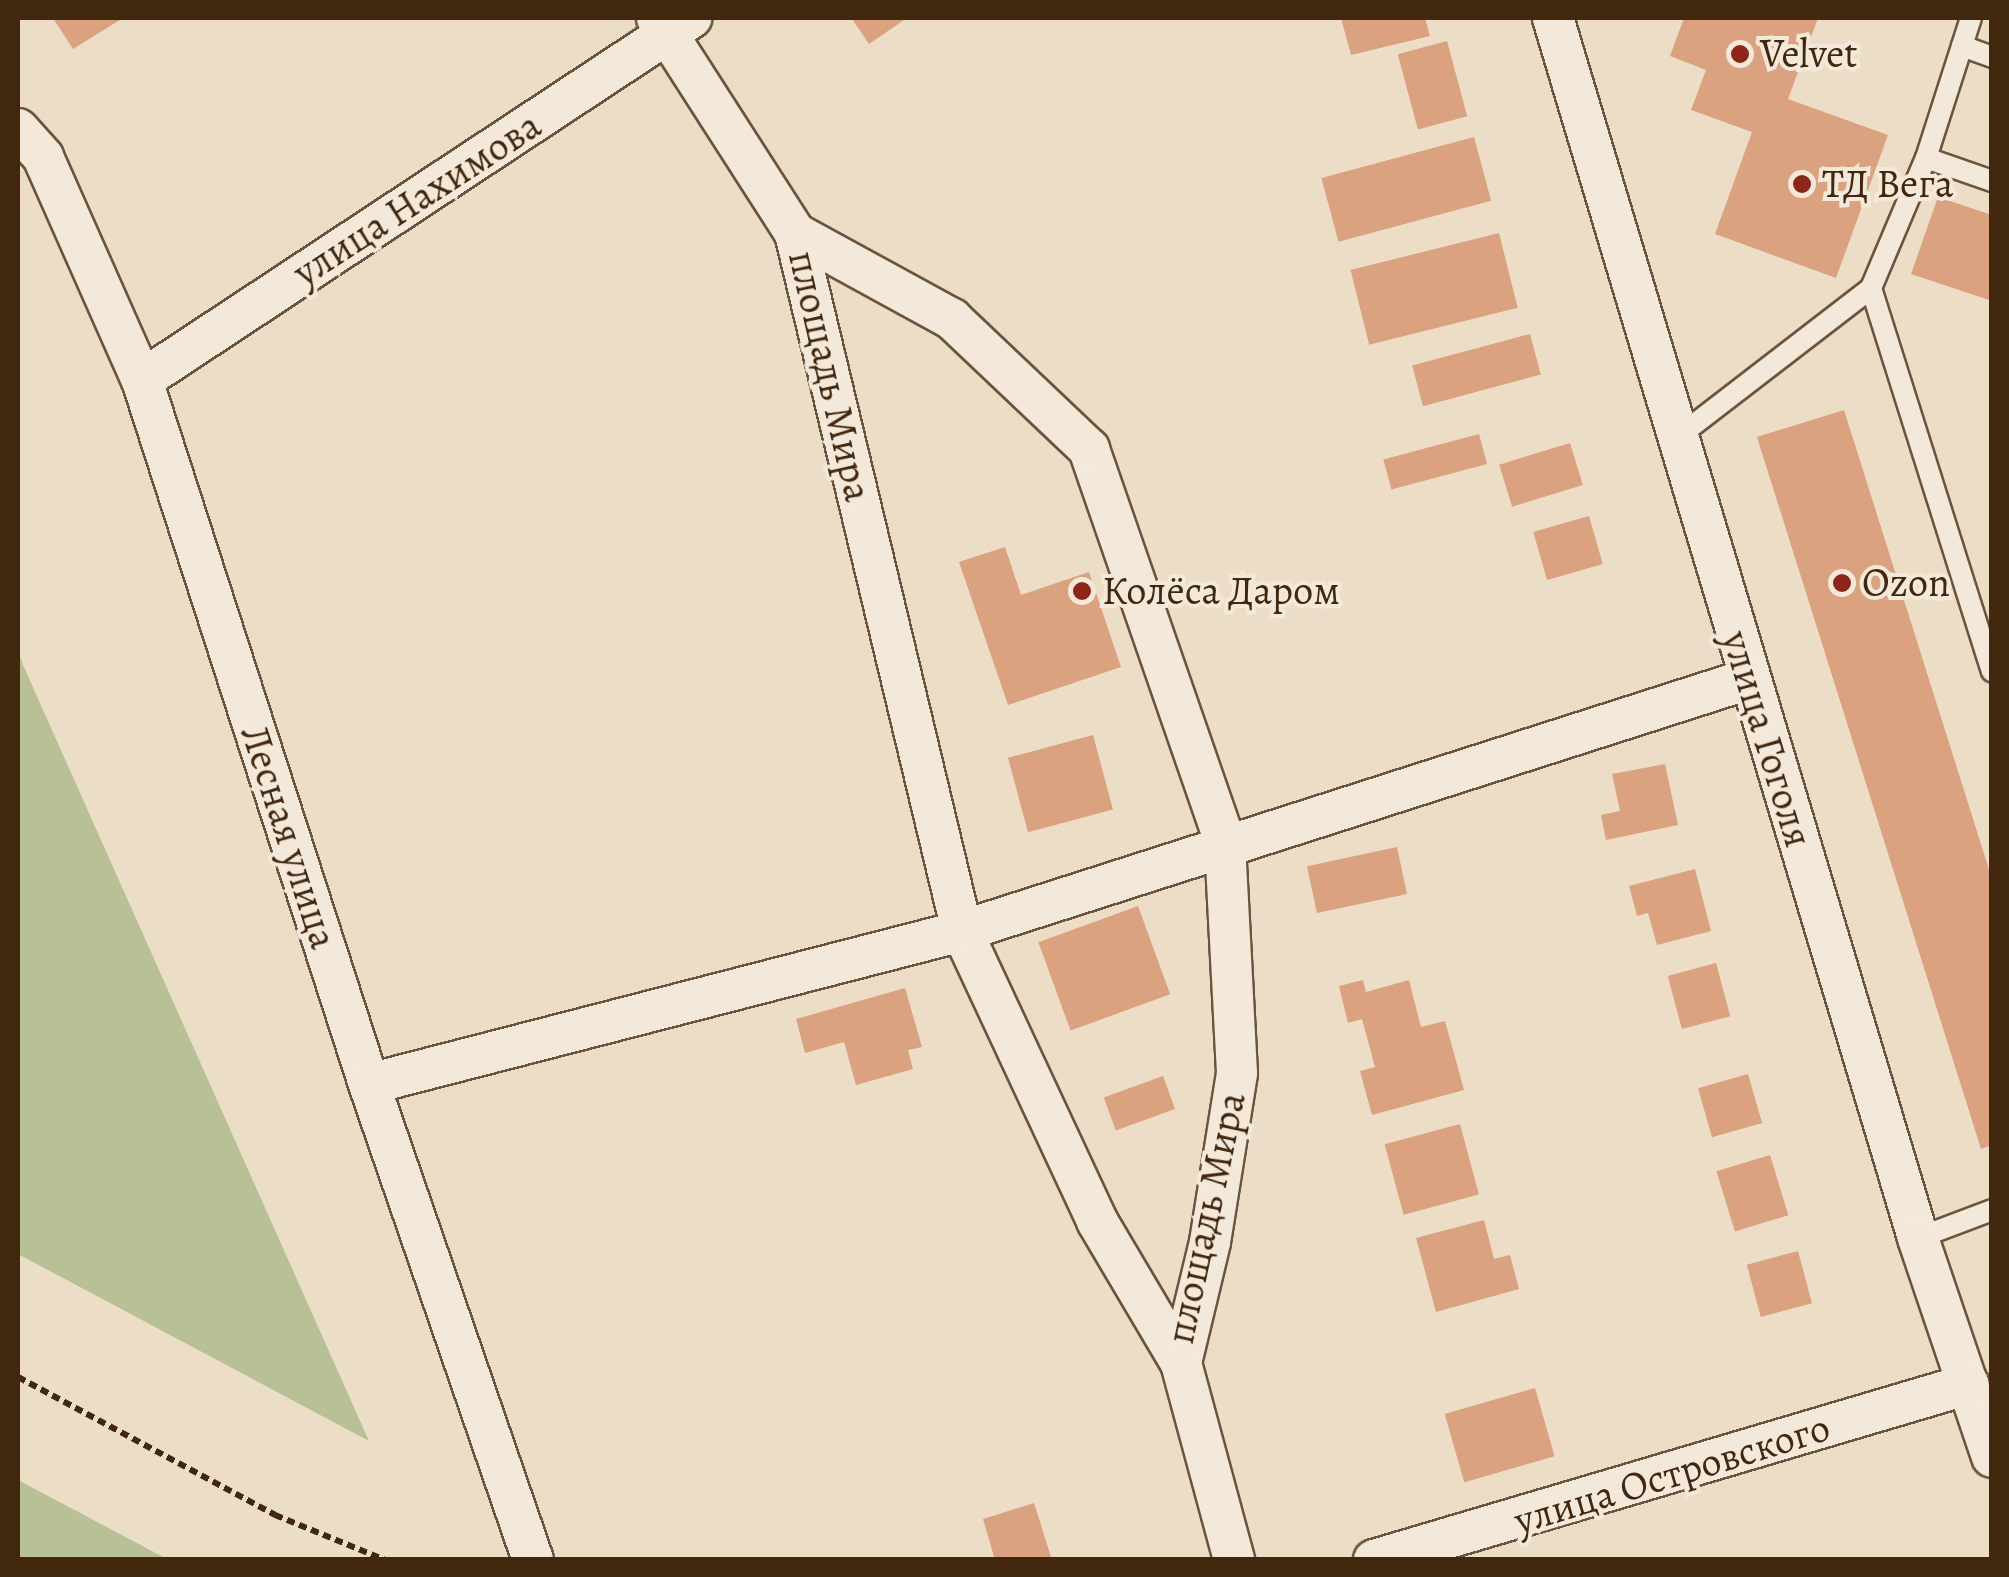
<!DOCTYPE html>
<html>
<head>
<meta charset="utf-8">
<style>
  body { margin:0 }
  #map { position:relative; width:2009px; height:1577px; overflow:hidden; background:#ecddc6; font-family:Alegreya,serif }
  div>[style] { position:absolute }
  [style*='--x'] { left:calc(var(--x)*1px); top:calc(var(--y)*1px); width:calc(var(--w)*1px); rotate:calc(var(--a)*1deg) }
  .green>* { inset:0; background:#b8c195 }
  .building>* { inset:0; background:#daa27f; transform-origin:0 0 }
  .path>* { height:6px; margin-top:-3px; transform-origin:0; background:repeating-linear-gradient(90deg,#40270d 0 8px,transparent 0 13px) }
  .roads { filter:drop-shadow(2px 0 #6b543b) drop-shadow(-2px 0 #6b543b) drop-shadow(0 2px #6b543b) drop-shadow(0 -2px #6b543b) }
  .lane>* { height:20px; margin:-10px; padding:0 10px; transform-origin:10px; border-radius:10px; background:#f3e9da }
  .street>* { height:40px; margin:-20px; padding:0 20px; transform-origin:20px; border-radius:20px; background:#f3e9da }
  .dots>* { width:28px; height:28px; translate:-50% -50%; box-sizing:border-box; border:5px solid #f3e9da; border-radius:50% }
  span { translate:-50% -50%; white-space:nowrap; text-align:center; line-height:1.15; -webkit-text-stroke:8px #f3e9da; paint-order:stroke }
  .poi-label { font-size:40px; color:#40270d }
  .left { translate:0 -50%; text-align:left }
  .street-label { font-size:40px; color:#40270d }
  .frame { position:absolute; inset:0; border:20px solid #40270d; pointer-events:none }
</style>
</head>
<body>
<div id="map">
  <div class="green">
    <div style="clip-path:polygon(18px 651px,23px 665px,369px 1441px,18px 1254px)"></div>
    <div style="clip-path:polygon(18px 1480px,167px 1559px,18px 1559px)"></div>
  </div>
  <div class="building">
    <div style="clip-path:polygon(53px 18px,123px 18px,73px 49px)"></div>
    <div style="clip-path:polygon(907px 18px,869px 44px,852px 19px,854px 18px)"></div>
    <div style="clip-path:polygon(1341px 18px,1425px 18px,1430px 36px,1351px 55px)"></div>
    <div style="clip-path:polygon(1684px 18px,1818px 18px,1788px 99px,1888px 135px,1836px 278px,1715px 234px,1752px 132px,1691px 110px,1706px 70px,1670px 56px)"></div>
    <div style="left:1447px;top:41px;width:78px;height:51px;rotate:75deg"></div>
    <div style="left:1474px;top:137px;width:66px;height:158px;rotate:75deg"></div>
    <div style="clip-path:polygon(1938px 197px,1992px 215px,1992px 301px,1911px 274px)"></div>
    <div style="left:1499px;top:233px;width:77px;height:153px;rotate:76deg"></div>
    <div style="left:1530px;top:334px;width:42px;height:122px;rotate:75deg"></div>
    <div style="clip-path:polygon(1844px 410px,1992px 879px,1992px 1145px,1981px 1149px,1757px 437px)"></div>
    <div style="left:1479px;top:434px;width:31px;height:99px;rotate:75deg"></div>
    <div style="left:1570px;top:443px;width:44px;height:74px;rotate:73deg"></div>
    <div style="left:1589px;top:516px;width:50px;height:58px;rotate:74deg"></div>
    <div style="clip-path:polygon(1005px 547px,1021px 595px,1089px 572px,1121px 667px,1008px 705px,959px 562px)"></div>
    <div style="left:1093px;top:735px;width:77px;height:88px;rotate:75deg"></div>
    <div style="clip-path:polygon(1665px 764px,1678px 825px,1606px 840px,1601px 815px,1620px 811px,1612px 774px)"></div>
    <div style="left:1397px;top:847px;width:48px;height:92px;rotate:78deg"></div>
    <div style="clip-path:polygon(1695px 869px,1711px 931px,1657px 945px,1648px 913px,1637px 916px,1629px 886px)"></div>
    <div style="left:1138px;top:906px;width:94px;height:106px;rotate:70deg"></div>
    <div style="left:1716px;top:963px;width:55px;height:50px;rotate:75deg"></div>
    <div style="clip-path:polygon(1363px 980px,1366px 992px,1409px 980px,1421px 1027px,1445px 1021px,1464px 1090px,1372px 1115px,1360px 1071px,1375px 1067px,1362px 1019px,1348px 1023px,1339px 986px)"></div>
    <div style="clip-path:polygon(905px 988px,922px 1047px,908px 1050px,913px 1069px,856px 1085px,844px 1042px,805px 1053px,796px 1019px)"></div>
    <div style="left:1748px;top:1074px;width:51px;height:52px;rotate:74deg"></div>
    <div style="left:1163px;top:1076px;width:35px;height:63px;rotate:70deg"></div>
    <div style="left:1460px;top:1124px;width:73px;height:78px;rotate:75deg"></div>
    <div style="left:1770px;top:1155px;width:63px;height:56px;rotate:73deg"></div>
    <div style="clip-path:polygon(1484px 1220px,1494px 1259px,1510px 1255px,1519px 1289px,1436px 1312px,1416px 1238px)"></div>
    <div style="left:1798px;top:1251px;width:54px;height:53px;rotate:75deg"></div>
    <div style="left:1535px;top:1388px;width:71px;height:94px;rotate:74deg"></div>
    <div style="clip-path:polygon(1034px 1503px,1052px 1560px,995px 1560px,983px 1519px)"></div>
  </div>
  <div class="path">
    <div style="--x:18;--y:1377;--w:292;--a:28.2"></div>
    <div style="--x:275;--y:1515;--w:119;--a:22.2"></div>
  </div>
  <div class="roads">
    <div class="lane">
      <div style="--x:1962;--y:46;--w:32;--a:20"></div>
      <div style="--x:1926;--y:158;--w:147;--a:-72.2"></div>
      <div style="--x:1871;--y:288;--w:141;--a:-67.1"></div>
      <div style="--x:1926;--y:158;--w:70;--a:19.2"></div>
      <div style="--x:1679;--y:436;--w:242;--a:-37.6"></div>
      <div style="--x:1871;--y:288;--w:402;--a:72.5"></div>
      <div style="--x:1918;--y:1238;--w:79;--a:-20.7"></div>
    </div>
    <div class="street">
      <div style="--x:657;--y:18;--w:255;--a:57.3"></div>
      <div style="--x:795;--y:233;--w:718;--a:76.54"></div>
      <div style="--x:962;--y:931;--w:320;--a:65"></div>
      <div style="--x:1097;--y:1221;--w:165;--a:59.4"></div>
      <div style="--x:1181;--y:1363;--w:124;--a:-76.5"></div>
      <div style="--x:1210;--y:1242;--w:171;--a:-80.9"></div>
      <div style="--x:1237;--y:1073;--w:231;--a:-93"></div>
      <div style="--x:1225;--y:842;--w:416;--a:-109.1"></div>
      <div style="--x:1089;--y:449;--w:189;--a:-136.5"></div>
      <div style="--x:952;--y:319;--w:179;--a:-151.3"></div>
      <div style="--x:1553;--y:18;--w:1273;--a:73.34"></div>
      <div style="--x:1918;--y:1238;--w:231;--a:71.3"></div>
      <div style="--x:18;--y:129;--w:38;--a:48"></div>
      <div style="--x:43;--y:157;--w:244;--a:66.1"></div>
      <div style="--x:142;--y:380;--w:740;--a:72.13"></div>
      <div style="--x:369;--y:1084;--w:503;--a:70.99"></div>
      <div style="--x:142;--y:380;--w:658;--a:-33.4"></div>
      <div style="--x:369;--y:1084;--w:612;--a:-14.47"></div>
      <div style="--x:962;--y:931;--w:826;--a:-17.76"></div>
      <div style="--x:1181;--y:1363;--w:204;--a:74.9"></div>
      <div style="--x:1374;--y:1560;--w:620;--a:-16.48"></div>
    </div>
  </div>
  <div class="dots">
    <div style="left:1740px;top:54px;background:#8f2418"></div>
    <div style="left:1802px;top:184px;background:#8f2418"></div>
    <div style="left:1842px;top:583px;background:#8f2418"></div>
    <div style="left:1082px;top:591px;background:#8f2418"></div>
  </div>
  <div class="poi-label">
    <span class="left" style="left:1760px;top:54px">Velvet</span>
    <span class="left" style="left:1822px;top:184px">ТД Вега</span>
    <span class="left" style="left:1862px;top:583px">Ozon</span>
    <span class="left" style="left:1102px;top:591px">Колёса Даром</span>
  </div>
  <div class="street-label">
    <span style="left:417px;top:199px;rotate:-33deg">улица Нахимова</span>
    <span style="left:830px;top:376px;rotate:77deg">площадь Мира</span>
    <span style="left:1767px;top:739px;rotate:73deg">улица Гоголя</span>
    <span style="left:289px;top:837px;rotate:72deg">Лесная улица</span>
    <span style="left:1206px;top:1218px;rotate:-78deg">площадь Мира</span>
    <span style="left:1672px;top:1474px;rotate:-17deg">улица Островского</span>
  </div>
  <div class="frame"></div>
</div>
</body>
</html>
